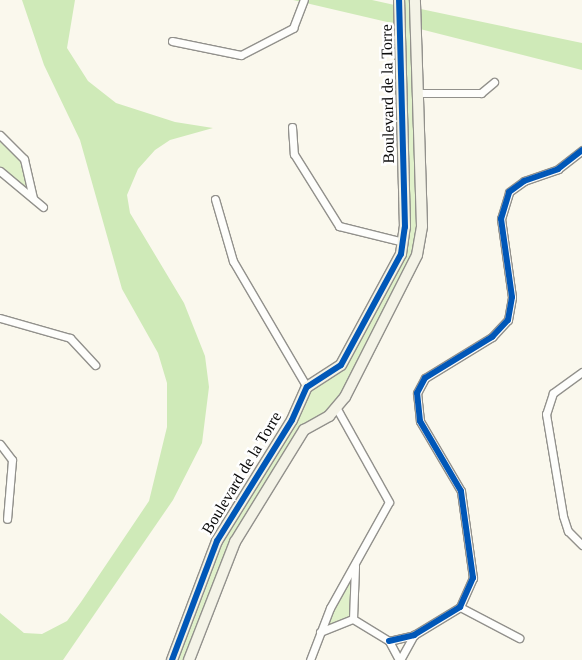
<!DOCTYPE html>
<html>
<head>
<meta charset="utf-8">
<style>
  body { margin:0 }
  #map { position:relative; width:582px; height:660px; overflow:hidden; background:#faf8ed; font-family:Georgia,serif }
  div>[style] { position:absolute }
  [style*='--x'] { left:calc(var(--x)*1px); top:calc(var(--y)*1px); width:calc(var(--w)*1px); rotate:calc(var(--a)*1deg) }
  .green>* { inset:0; background:#e0f1ca }
  .forest>* { inset:0; background:#cfeab8 }
  .roads { filter:drop-shadow(1px 0 #92918c) drop-shadow(-1px 0 #92918c) drop-shadow(0 1px #92918c) drop-shadow(0 -1px #92918c) }
  .street>* { height:7px; margin:-3.5px; padding:0 3.5px; transform-origin:3.5px; border-radius:3.5px; background:#fefefc }
  .secondary>* { height:10px; margin:-5px; padding:0 5px; transform-origin:5px; border-radius:5px; background:#f4f3e7 }
  .cycleway>* { height:6px; margin:-3px; padding:0 3px; transform-origin:3px; border-radius:3px; background:#0057b8 }
  span { translate:-50% -50%; white-space:nowrap; text-align:center; line-height:1.15; -webkit-text-stroke:5px #fff; paint-order:stroke }
  .street-label { font-size:16px; color:#0a0a0a }
</style>
</head>
<body>
<div id="map">
  <div class="green">
    <div style="clip-path:polygon(399px 0,415px 0,420px 241px,345px 397px,304px 430px,235px 542px,189px 660px,172px 660px,211px 555px,307px 387px,341px 365px,401px 254px)"></div>
    <div style="clip-path:polygon(0 135px,19px 150px,33px 198px,0 171px)"></div>
    <div style="clip-path:polygon(355px 566px,353px 619px,320px 632px)"></div>
  </div>
  <div class="forest">
    <div style="clip-path:polygon(22px 0,75px 0,67px 48px,88px 81px,116px 103px,175px 122px,213px 128px,170px 140px,155px 150px,138px 169px,127px 195px,130px 213px,184px 303px,205px 356px,209px 387px,202px 443px,173px 500px,63px 660px,0 660px,0 613px,24px 633px,42px 634px,67px 621px,81px 602px,149px 501px,167px 427px,167px 383px,158px 353px,122px 289px,80px 140px,44px 65px)"></div>
    <div style="clip-path:polygon(293px 0,372px 0,399px 6px,400px 25px)"></div>
    <div style="clip-path:polygon(416px 8px,582px 43px,582px 70px,416px 28px)"></div>
  </div>
  <div class="roads">
    <div class="street">
      <div style="--x:172;--y:41;--w:70;--a:11.5"></div>
      <div style="--x:241;--y:55;--w:59;--a:-27.4"></div>
      <div style="--x:293;--y:28;--w:30;--a:-69"></div>
      <div style="--x:417;--y:93;--w:64;--a:0"></div>
      <div style="--x:481;--y:93;--w:17;--a:-40"></div>
      <div style="--x:292;--y:127;--w:27;--a:86"></div>
      <div style="--x:294;--y:154;--w:85;--a:58"></div>
      <div style="--x:339;--y:226;--w:66;--a:14"></div>
      <div style="--x:0;--y:135;--w:34;--a:45"></div>
      <div style="--x:24;--y:159;--w:40;--a:77"></div>
      <div style="--x:0;--y:171;--w:56;--a:39.9"></div>
      <div style="--x:215;--y:199;--w:65;--a:73.8"></div>
      <div style="--x:233;--y:261;--w:146;--a:59.6"></div>
      <div style="--x:0;--y:318;--w:73;--a:15.9"></div>
      <div style="--x:70;--y:338;--w:37;--a:47"></div>
      <div style="--x:582;--y:372;--w:36;--a:144"></div>
      <div style="--x:553;--y:393;--w:22;--a:108"></div>
      <div style="--x:546;--y:414;--w:103;--a:80.5"></div>
      <div style="--x:563;--y:516;--w:16;--a:72"></div>
      <div style="--x:568;--y:531;--w:20;--a:45"></div>
      <div style="--x:0;--y:444;--w:20;--a:53"></div>
      <div style="--x:12;--y:460;--w:59;--a:94.8"></div>
      <div style="--x:460;--y:607;--w:67;--a:27.7"></div>
      <div style="--x:353;--y:619;--w:42;--a:31.4"></div>
      <div style="--x:389;--y:641;--w:21;--a:62"></div>
      <div style="--x:353;--y:619;--w:53;--a:-87.8"></div>
      <div style="--x:320;--y:632;--w:35;--a:-22"></div>
      <div style="--x:389;--y:641;--w:26;--a:-13"></div>
      <div style="--x:414;--y:635;--w:54;--a:-31.3"></div>
      <div style="--x:460;--y:607;--w:32;--a:-66"></div>
      <div style="--x:473;--y:578;--w:88;--a:-97.9"></div>
      <div style="--x:461;--y:491;--w:81;--a:-120.4"></div>
      <div style="--x:420;--y:421;--w:28;--a:-96"></div>
      <div style="--x:417;--y:393;--w:17;--a:-62"></div>
      <div style="--x:425;--y:378;--w:79;--a:-31.5"></div>
      <div style="--x:492;--y:337;--w:23;--a:-47"></div>
      <div style="--x:508;--y:320;--w:23;--a:-80"></div>
      <div style="--x:512;--y:297;--w:79;--a:-98"></div>
      <div style="--x:501;--y:219;--w:28;--a:-73"></div>
      <div style="--x:509;--y:192;--w:19;--a:-36"></div>
      <div style="--x:524;--y:181;--w:36;--a:-19"></div>
      <div style="--x:558;--y:169;--w:31;--a:-38"></div>
      <div style="--x:310;--y:660;--w:56;--a:-69"></div>
      <div style="--x:330;--y:608;--w:121;--a:-60.9"></div>
      <div style="--x:389;--y:502;--w:107;--a:-119.2"></div>
      <div style="--x:400;--y:660;--w:29;--a:-61"></div>
    </div>
    <div class="secondary">
      <div style="--x:172;--y:660;--w:127;--a:-69.3"></div>
      <div style="--x:217;--y:541;--w:142;--a:-58.2"></div>
      <div style="--x:292;--y:420;--w:36;--a:-66"></div>
      <div style="--x:307;--y:387;--w:40;--a:-32.9"></div>
      <div style="--x:341;--y:365;--w:126;--a:-61.6"></div>
      <div style="--x:401;--y:254;--w:27;--a:-82"></div>
      <div style="--x:405;--y:227;--w:227;--a:-91.5"></div>
      <div style="--x:189;--y:660;--w:127;--a:-68.7"></div>
      <div style="--x:235;--y:542;--w:132;--a:-58.4"></div>
      <div style="--x:304;--y:430;--w:29;--a:-29"></div>
      <div style="--x:329;--y:416;--w:25;--a:-50"></div>
      <div style="--x:345;--y:397;--w:159;--a:-63.1"></div>
      <div style="--x:417;--y:255;--w:29;--a:-80"></div>
      <div style="--x:422;--y:226;--w:226;--a:-91.8"></div>
    </div>
  </div>
  <div class="cycleway">
    <div style="--x:389;--y:641;--w:26;--a:-13"></div>
    <div style="--x:414;--y:635;--w:54;--a:-31.3"></div>
    <div style="--x:460;--y:607;--w:32;--a:-66"></div>
    <div style="--x:473;--y:578;--w:88;--a:-97.9"></div>
    <div style="--x:461;--y:491;--w:81;--a:-120.4"></div>
    <div style="--x:420;--y:421;--w:28;--a:-96"></div>
    <div style="--x:417;--y:393;--w:17;--a:-62"></div>
    <div style="--x:425;--y:378;--w:79;--a:-31.5"></div>
    <div style="--x:492;--y:337;--w:23;--a:-47"></div>
    <div style="--x:508;--y:320;--w:23;--a:-80"></div>
    <div style="--x:512;--y:297;--w:79;--a:-98"></div>
    <div style="--x:501;--y:219;--w:28;--a:-73"></div>
    <div style="--x:509;--y:192;--w:19;--a:-36"></div>
    <div style="--x:524;--y:181;--w:36;--a:-19"></div>
    <div style="--x:558;--y:169;--w:31;--a:-38"></div>
    <div style="--x:172;--y:660;--w:127;--a:-69.3"></div>
    <div style="--x:217;--y:541;--w:142;--a:-58.2"></div>
    <div style="--x:292;--y:420;--w:36;--a:-66"></div>
    <div style="--x:307;--y:387;--w:40;--a:-32.9"></div>
    <div style="--x:341;--y:365;--w:126;--a:-61.6"></div>
    <div style="--x:401;--y:254;--w:27;--a:-82"></div>
    <div style="--x:405;--y:227;--w:227;--a:-91.5"></div>
  </div>
  <div class="street-label">
    <span style="left:388px;top:94px;rotate:-91deg">Boulevard de la Torre</span>
    <span style="left:242px;top:473px;rotate:-59deg">Boulevard de la Torre</span>
  </div>
</div>
</body>
</html>
